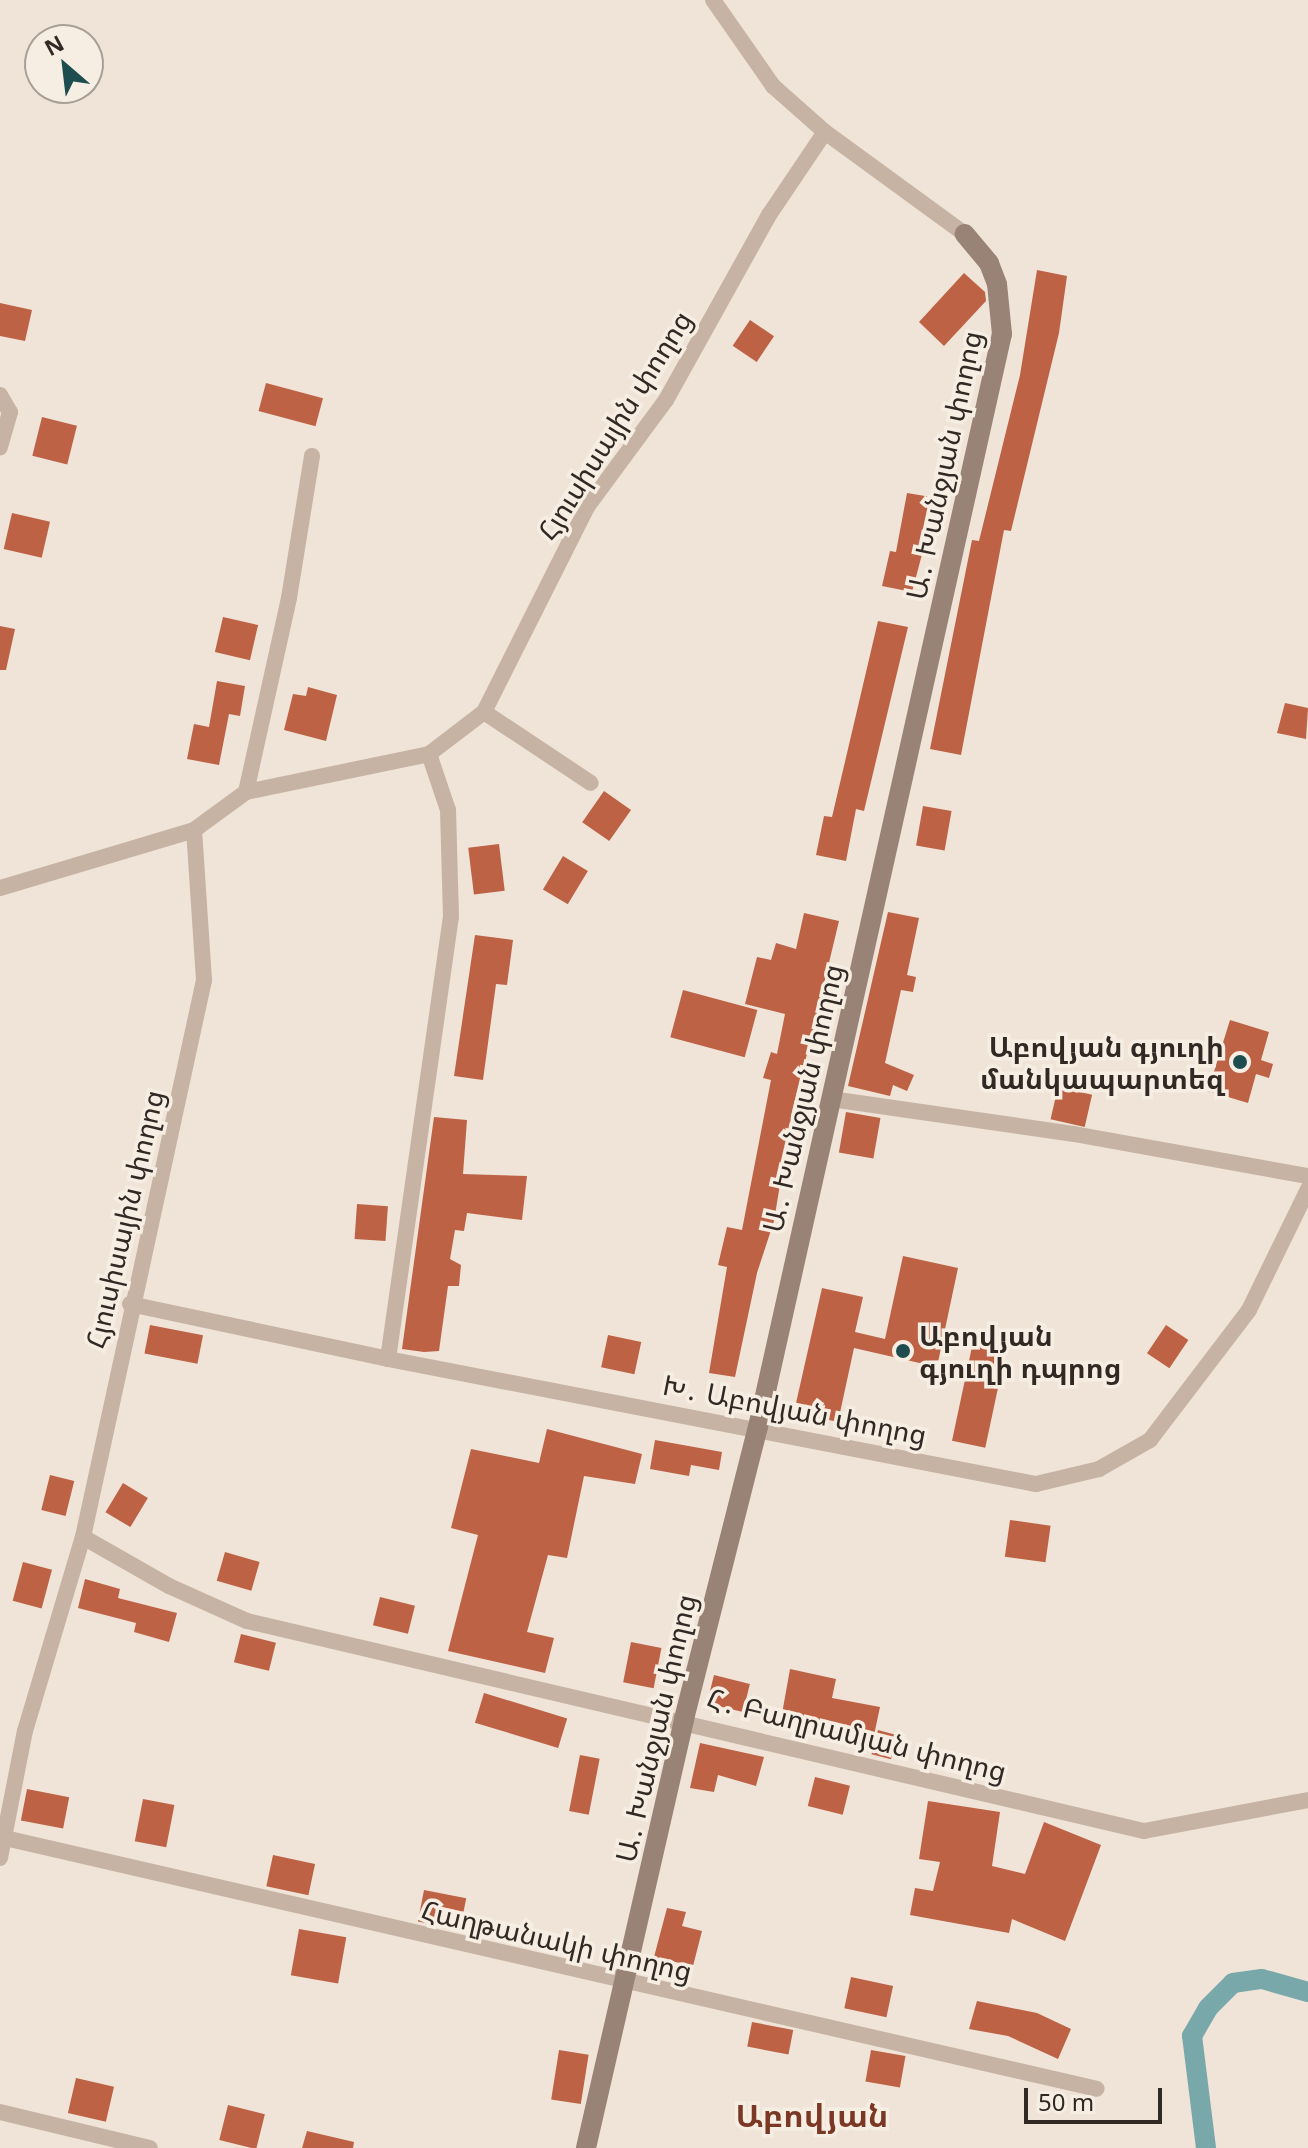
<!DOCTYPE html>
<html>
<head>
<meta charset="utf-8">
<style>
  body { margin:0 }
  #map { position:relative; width:1308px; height:2148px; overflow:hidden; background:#efe4d7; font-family:"Noto Sans","Noto Sans Armenian",sans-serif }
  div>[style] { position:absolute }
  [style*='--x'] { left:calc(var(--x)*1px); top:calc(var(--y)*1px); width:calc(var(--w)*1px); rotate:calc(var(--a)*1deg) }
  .canal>* { height:20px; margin:-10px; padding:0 10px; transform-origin:10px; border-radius:10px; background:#78a8aa }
  .building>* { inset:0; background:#be6246; transform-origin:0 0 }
  .street>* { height:16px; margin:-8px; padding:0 8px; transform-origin:8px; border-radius:8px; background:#c6b3a4 }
  .secondary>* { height:20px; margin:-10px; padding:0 10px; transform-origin:10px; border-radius:10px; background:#998376 }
  .dots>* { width:22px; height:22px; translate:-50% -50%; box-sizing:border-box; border:4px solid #f7eee3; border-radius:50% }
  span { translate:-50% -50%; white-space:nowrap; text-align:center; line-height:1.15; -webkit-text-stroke:7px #f7eee3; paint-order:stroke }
  .street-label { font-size:28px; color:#322925 }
  .poi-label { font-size:28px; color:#322925; font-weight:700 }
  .right { translate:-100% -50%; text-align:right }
  .left { translate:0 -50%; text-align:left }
  .quarter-label { font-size:32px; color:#7b3824; font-weight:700 }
  .north { position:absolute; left:24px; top:24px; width:80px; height:80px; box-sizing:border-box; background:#f7eee3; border:2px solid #a89f97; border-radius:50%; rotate:332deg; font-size:22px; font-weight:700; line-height:32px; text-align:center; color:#322925 }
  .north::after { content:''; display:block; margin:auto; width:28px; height:36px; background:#1e4d50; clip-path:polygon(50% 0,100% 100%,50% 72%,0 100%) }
  .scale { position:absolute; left:1024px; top:2088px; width:138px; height:36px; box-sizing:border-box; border:4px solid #322925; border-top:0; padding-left:10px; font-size:24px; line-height:28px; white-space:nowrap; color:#322925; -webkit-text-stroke:6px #f7eee3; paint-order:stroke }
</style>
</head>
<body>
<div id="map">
  <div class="canal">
    <div style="--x:1206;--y:2148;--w:113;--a:-97.1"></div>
    <div style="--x:1192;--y:2036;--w:32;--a:-60"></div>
    <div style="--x:1208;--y:2008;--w:35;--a:-45"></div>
    <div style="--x:1233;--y:1983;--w:29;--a:-8"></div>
    <div style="--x:1262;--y:1979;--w:48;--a:15.8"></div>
  </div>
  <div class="building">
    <div style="clip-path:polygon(1037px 270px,1067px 276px,1059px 333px,1011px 531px,1004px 530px,961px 755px,930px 749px,972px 540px,979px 541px,1020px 375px)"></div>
    <div style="clip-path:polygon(964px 273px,985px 292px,986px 301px,944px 346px,919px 322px)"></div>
    <div style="clip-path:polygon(0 303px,32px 310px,25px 341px,0 336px)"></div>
    <div style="left:750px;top:320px;width:29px;height:31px;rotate:34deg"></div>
    <div style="left:266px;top:383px;width:59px;height:29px;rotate:15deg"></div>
    <div style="left:42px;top:417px;width:36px;height:40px;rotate:14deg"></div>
    <div style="clip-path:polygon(907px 493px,937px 498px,912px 592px,882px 586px,890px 551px,896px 552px)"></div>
    <div style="left:12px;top:513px;width:39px;height:37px;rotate:13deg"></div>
    <div style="left:223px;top:617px;width:36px;height:36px;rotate:13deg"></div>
    <div style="clip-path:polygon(878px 621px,908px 627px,864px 811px,856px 809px,846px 861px,816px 855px,824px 816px,832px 817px)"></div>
    <div style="clip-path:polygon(0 626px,15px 629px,6px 670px,0 670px)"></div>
    <div style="clip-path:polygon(217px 681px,245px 686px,240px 716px,229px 714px,219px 765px,187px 759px,194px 724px,209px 727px)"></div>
    <div style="clip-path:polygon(308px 687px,337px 695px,326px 741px,284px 730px,293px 694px,306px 696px)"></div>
    <div style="clip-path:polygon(1285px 703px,1308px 708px,1306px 739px,1277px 733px)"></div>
    <div style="left:604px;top:791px;width:33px;height:38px;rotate:35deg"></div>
    <div style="left:923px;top:806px;width:29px;height:40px;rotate:10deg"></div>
    <div style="left:499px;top:844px;width:47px;height:31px;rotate:83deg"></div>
    <div style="left:563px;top:856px;width:29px;height:39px;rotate:31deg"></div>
    <div style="clip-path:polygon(888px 912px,919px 918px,907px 975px,916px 977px,913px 992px,901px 990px,885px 1063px,914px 1075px,907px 1091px,893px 1085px,890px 1096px,848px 1086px)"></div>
    <div style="clip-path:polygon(804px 913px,839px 921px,821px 996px,831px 998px,826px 1018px,817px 1016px,792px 1111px,774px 1221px,757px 1273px,735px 1377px,709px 1373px,727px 1267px,718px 1265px,727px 1227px,742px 1230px,771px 1080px,763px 1078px,771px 1052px,777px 1054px,785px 1014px,745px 1004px,757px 957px,771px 960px,776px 943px,796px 949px)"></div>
    <div style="clip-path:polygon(475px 935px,513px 940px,507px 985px,496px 984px,483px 1080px,454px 1076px)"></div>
    <div style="left:683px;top:990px;width:77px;height:49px;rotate:15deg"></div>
    <div style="clip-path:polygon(1230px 1020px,1269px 1032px,1261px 1060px,1273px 1064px,1269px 1078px,1256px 1074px,1248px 1103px,1208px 1091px)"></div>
    <div style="left:1058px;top:1087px;width:35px;height:33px;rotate:13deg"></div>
    <div style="left:846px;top:1112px;width:35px;height:41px;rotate:10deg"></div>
    <div style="clip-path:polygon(434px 1117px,467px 1120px,463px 1174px,527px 1176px,522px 1220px,467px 1213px,464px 1231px,455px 1230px,450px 1259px,461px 1265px,459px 1286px,448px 1286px,439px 1351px,424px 1352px,402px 1349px)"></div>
    <div style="left:357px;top:1204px;width:31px;height:35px;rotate:4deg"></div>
    <div style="clip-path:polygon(903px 1256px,958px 1268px,937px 1367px,854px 1348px,838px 1422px,794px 1412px,822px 1288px,863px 1297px,855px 1332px,885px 1339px)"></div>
    <div style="left:150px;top:1325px;width:54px;height:29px;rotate:11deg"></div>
    <div style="left:1166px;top:1325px;width:27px;height:34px;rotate:34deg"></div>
    <div style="left:608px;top:1335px;width:34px;height:33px;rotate:12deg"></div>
    <div style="left:973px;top:1342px;width:34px;height:101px;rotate:12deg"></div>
    <div style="clip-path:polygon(547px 1429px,642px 1454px,635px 1484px,584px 1476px,567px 1558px,548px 1555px,527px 1632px,554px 1638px,545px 1673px,448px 1651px,478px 1535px,451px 1528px,471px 1449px,539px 1463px)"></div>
    <div style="clip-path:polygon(655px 1440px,722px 1452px,719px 1470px,691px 1465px,689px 1476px,650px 1469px)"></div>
    <div style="left:50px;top:1475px;width:25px;height:36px;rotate:14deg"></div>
    <div style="left:123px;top:1483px;width:29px;height:34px;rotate:31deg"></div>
    <div style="left:1010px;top:1520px;width:41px;height:37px;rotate:8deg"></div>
    <div style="left:225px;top:1552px;width:36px;height:30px;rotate:16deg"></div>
    <div style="left:23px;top:1562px;width:30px;height:40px;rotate:15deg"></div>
    <div style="clip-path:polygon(85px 1579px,120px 1589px,118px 1598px,177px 1613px,169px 1642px,134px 1632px,136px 1623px,78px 1608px)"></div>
    <div style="left:380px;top:1597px;width:36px;height:29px;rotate:14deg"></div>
    <div style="left:241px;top:1634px;width:36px;height:29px;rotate:14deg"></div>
    <div style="left:631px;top:1642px;width:31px;height:41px;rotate:11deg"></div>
    <div style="clip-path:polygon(790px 1669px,836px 1679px,832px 1698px,880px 1707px,873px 1740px,826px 1730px,824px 1737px,780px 1725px)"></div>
    <div style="left:714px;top:1675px;width:37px;height:29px;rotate:14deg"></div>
    <div style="left:484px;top:1693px;width:87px;height:31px;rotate:17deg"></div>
    <div style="left:878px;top:1730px;width:20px;height:25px;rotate:15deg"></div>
    <div style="clip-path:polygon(700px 1743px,764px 1757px,756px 1786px,718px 1775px,714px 1792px,690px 1788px)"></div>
    <div style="left:580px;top:1755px;width:20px;height:57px;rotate:11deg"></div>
    <div style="left:815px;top:1777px;width:36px;height:30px;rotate:14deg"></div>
    <div style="left:27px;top:1789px;width:43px;height:32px;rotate:11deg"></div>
    <div style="left:143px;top:1799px;width:32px;height:43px;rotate:11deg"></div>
    <div style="clip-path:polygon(928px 1801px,1000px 1812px,992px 1866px,1025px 1874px,1044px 1822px,1101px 1845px,1065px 1941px,1012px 1919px,1009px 1933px,910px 1915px,915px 1888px,933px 1891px,940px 1862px,919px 1859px)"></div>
    <div style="left:273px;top:1855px;width:43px;height:32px;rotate:12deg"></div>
    <div style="left:424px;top:1890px;width:43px;height:32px;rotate:11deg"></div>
    <div style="clip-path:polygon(667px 1908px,686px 1912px,682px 1926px,702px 1931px,693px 1966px,654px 1957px)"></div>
    <div style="left:299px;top:1929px;width:48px;height:47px;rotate:10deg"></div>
    <div style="left:851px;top:1977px;width:43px;height:32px;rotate:12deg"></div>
    <div style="clip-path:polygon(977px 2001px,1037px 2013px,1071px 2029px,1058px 2059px,1008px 2036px,969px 2029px)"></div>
    <div style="left:752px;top:2022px;width:42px;height:25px;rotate:11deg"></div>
    <div style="left:559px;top:2050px;width:30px;height:50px;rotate:9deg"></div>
    <div style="left:871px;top:2050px;width:35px;height:32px;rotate:10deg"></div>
    <div style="left:76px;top:2078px;width:39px;height:36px;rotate:13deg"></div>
    <div style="left:228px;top:2105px;width:38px;height:36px;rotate:14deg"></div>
    <div style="clip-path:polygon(307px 2131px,354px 2142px,353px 2148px,302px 2148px)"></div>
  </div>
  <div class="street">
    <div style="--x:713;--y:0;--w:105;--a:55.1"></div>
    <div style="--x:773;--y:86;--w:69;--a:41.5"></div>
    <div style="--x:825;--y:132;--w:173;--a:36.1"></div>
    <div style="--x:0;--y:395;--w:20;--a:60"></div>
    <div style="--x:10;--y:412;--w:37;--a:106"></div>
    <div style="--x:484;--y:712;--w:128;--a:33.6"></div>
    <div style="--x:246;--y:792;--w:199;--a:-77.5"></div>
    <div style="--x:289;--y:598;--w:144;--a:-80.8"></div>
    <div style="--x:0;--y:888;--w:202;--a:-16.6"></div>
    <div style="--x:194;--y:830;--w:64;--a:-36.2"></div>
    <div style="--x:246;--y:792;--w:187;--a:-11.7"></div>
    <div style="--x:429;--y:754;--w:69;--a:-37.4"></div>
    <div style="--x:484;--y:712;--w:229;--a:-63.3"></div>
    <div style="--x:587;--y:507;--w:133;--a:-53.6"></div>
    <div style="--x:666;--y:400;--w:212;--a:-60.9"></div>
    <div style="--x:769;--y:215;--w:100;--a:-56"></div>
    <div style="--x:831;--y:1099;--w:246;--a:8.2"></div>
    <div style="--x:1074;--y:1134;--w:238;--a:10.2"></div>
    <div style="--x:130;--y:1304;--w:264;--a:12"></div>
    <div style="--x:388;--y:1359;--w:660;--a:10.92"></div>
    <div style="--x:1036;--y:1484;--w:65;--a:-13.4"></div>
    <div style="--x:1099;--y:1469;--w:59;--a:-29.6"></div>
    <div style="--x:1150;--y:1440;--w:163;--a:-52.7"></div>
    <div style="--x:1249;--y:1310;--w:135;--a:-64"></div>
    <div style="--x:388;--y:1359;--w:446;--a:-81.9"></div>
    <div style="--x:451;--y:917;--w:107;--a:-91.6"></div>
    <div style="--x:448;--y:810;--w:59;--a:-108.7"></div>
    <div style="--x:83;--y:1537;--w:99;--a:29.7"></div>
    <div style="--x:169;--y:1586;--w:85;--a:24.2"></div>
    <div style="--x:247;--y:1621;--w:921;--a:13.18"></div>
    <div style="--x:1144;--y:1831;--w:167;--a:-10.7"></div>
    <div style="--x:5;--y:1838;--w:1120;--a:12.94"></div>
    <div style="--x:0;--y:1858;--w:129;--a:-78.9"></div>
    <div style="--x:25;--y:1731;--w:202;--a:-73.4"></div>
    <div style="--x:83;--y:1537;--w:570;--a:-77.74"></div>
    <div style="--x:204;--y:980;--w:150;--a:-93.8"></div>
    <div style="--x:0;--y:2112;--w:154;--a:13.5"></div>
  </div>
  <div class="secondary">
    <div style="--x:586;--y:2148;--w:440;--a:-77.1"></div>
    <div style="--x:684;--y:1719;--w:301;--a:-75.8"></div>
    <div style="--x:758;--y:1427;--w:1120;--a:-77.42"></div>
    <div style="--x:1002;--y:334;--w:50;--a:-95.7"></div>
    <div style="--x:997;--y:284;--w:22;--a:-111"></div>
    <div style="--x:989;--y:263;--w:38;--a:-130"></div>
  </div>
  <div class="dots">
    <div style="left:1240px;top:1062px;background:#1e4d50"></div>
    <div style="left:903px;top:1351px;background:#1e4d50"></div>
  </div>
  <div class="street-label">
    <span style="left:614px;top:425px;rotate:-58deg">Հյուսիսային փողոց</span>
    <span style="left:943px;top:465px;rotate:-78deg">Ա․ Խանջյան փողոց</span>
    <span style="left:802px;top:1098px;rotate:-77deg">Ա․ Խանջյան փողոց</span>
    <span style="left:124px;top:1219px;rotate:-77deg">Հյուսիսային փողոց</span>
    <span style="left:795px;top:1409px;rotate:11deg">Խ․ Աբովյան փողոց</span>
    <span style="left:655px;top:1728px;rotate:-77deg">Ա․ Խանջյան փողոց</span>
    <span style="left:857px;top:1734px;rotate:14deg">Հ․ Բաղրամյան փողոց</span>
    <span style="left:557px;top:1940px;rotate:13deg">Հաղթանակի փողոց</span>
  </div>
  <div class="poi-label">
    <span class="right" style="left:1224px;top:1062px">Աբովյան գյուղի<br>մանկապարտեզ</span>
    <span class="left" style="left:919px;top:1351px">Աբովյան<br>գյուղի դպրոց</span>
  </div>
  <div class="quarter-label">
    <span style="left:812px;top:2115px">Աբովյան</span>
  </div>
  <div class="north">N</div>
  <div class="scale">50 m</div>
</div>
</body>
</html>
